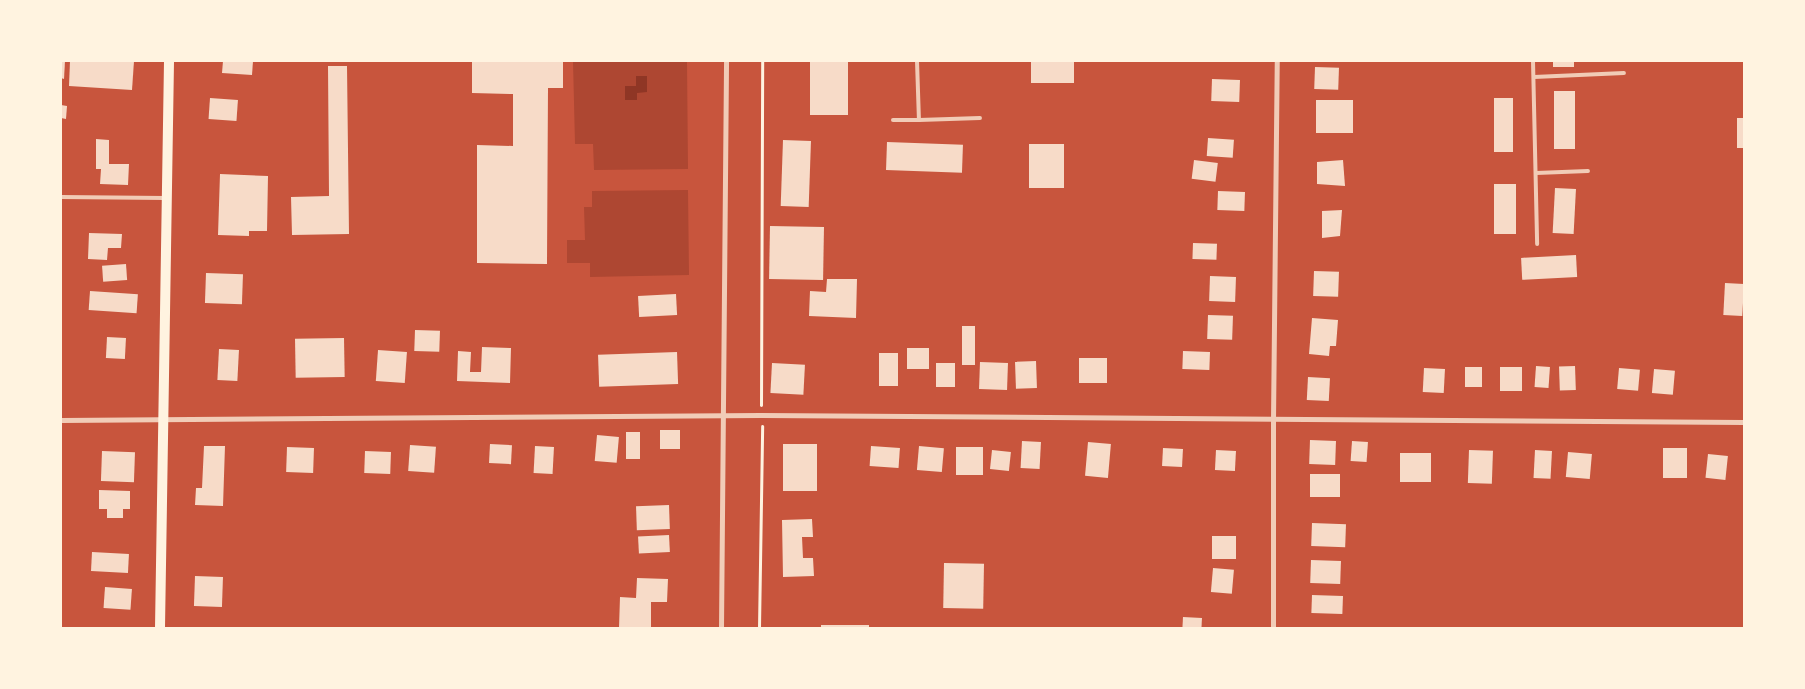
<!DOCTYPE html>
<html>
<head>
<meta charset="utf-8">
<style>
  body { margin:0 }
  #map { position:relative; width:1805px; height:689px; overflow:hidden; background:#c8553d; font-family:"Work Sans",sans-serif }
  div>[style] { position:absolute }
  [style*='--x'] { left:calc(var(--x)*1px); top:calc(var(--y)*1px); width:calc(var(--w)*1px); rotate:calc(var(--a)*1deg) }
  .green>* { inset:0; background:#ae4732 }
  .water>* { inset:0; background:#8f3625 }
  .building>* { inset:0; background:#f7dbc8; transform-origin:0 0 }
  .path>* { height:3px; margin:-1.5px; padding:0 1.5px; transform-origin:1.5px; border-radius:1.5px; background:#fff3e0 }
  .service>* { height:4px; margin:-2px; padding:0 2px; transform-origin:2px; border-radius:2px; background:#f1ccb7 }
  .minor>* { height:5px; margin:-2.5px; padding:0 2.5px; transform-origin:2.5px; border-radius:2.5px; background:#f1ccb7 }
  .secondary>* { height:10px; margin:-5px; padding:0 5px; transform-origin:5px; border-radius:5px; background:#fff3e0 }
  span { translate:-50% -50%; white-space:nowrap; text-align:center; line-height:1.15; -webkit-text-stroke:5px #fff3e0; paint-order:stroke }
  .frame { position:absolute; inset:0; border:62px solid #fff3e0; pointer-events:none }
</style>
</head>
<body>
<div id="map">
  <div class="green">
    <div style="clip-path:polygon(573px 61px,687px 61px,688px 169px,594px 170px,593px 144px,575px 144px)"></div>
    <div style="clip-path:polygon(688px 190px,689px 275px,590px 277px,590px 263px,567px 263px,567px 240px,585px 240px,584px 207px,592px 207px,592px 191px)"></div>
  </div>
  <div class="water">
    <div style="clip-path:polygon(636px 76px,647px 76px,647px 92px,637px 93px,637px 100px,625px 100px,625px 86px,636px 86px)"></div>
  </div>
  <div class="building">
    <div style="clip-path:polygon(61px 61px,65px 61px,64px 79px,61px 78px)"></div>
    <div style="clip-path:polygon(70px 61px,134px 61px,132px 90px,69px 86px)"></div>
    <div style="clip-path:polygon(223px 61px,253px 61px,252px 75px,222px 73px)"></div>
    <div style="clip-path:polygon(472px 61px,563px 61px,563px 88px,548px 88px,547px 264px,477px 263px,477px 145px,513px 146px,513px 94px,472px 93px)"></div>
    <div style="left:810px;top:61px;width:38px;height:54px"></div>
    <div style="left:1031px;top:61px;width:43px;height:22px"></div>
    <div style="left:1553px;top:61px;width:21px;height:6px"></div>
    <div style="clip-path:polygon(328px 66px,347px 66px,349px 234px,292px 235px,291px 197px,329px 196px)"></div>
    <div style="left:1315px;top:67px;width:24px;height:22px;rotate:2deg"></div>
    <div style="left:1212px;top:79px;width:28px;height:22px;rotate:2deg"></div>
    <div style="left:1554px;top:91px;width:21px;height:58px"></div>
    <div style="left:210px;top:98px;width:28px;height:21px;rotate:4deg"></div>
    <div style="left:1494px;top:98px;width:19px;height:54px"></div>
    <div style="left:1316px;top:100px;width:37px;height:33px"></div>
    <div style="clip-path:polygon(61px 105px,67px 106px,66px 119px,61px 118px)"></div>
    <div style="left:1737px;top:118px;width:7px;height:30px"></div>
    <div style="left:1208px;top:138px;width:26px;height:18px;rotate:4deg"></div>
    <div style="clip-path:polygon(96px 139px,109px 140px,109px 164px,129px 164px,128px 185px,100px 184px,101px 169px,96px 169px)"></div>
    <div style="left:783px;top:140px;width:28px;height:66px;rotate:2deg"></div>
    <div style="left:887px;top:142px;width:76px;height:28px;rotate:2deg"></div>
    <div style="left:1029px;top:144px;width:35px;height:44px"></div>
    <div style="left:1194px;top:160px;width:24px;height:19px;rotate:7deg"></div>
    <div style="clip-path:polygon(1343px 160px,1345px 186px,1317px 184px,1317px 162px)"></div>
    <div style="clip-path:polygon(220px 174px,268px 176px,267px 231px,249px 231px,249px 236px,218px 235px)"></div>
    <div style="left:1494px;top:184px;width:22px;height:50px"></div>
    <div style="left:1555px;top:188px;width:21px;height:45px;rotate:3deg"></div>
    <div style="left:1218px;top:191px;width:27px;height:19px;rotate:2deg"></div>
    <div style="clip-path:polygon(1342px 210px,1340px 236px,1322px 238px,1322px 211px)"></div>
    <div style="left:770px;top:226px;width:54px;height:53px;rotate:1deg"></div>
    <div style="clip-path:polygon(89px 233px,122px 234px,121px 248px,108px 248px,107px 260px,88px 259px)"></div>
    <div style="left:1193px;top:243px;width:24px;height:16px;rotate:2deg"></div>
    <div style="left:1576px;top:255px;width:22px;height:55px;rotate:87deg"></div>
    <div style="left:126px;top:264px;width:16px;height:24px;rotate:86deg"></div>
    <div style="left:1314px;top:271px;width:25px;height:25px;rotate:2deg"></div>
    <div style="left:206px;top:273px;width:37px;height:30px;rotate:2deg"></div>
    <div style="left:1210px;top:276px;width:26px;height:25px;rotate:2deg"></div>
    <div style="clip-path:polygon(827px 279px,857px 279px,856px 318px,809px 316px,810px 291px,826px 292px)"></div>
    <div style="left:1725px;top:283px;width:19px;height:32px;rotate:3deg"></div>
    <div style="left:90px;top:291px;width:48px;height:19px;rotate:4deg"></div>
    <div style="left:676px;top:294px;width:21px;height:38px;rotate:87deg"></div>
    <div style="left:1208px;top:315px;width:25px;height:24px;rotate:2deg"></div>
    <div style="clip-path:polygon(1312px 318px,1338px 320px,1336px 346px,1330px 346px,1329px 356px,1309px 354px)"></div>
    <div style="left:962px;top:326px;width:13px;height:39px"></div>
    <div style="left:415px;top:330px;width:25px;height:21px;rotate:2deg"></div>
    <div style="left:107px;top:337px;width:19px;height:21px;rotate:3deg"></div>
    <div style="left:344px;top:338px;width:39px;height:49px;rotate:89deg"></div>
    <div style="clip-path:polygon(482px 347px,511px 348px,510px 383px,457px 381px,458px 351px,471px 352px,470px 372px,481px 372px)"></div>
    <div style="left:907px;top:348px;width:22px;height:21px"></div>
    <div style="left:219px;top:349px;width:20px;height:31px;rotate:3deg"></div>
    <div style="left:378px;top:350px;width:29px;height:31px;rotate:4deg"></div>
    <div style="left:1183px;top:351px;width:27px;height:18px;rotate:2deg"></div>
    <div style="left:677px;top:352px;width:32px;height:79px;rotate:88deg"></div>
    <div style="left:879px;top:353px;width:19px;height:33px"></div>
    <div style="left:1107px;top:358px;width:25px;height:28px;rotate:90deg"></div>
    <div style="left:1036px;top:361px;width:27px;height:21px;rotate:88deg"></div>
    <div style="left:980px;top:362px;width:28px;height:27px;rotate:2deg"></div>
    <div style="left:772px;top:363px;width:33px;height:30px;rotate:3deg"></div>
    <div style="left:936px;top:363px;width:19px;height:24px"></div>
    <div style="left:1536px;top:366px;width:14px;height:21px;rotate:4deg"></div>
    <div style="left:1575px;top:366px;width:24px;height:16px;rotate:88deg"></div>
    <div style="left:1465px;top:367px;width:17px;height:20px"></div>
    <div style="left:1500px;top:367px;width:22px;height:24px"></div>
    <div style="left:1424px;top:368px;width:21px;height:24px;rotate:3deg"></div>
    <div style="left:1619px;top:368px;width:21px;height:21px;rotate:5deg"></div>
    <div style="left:1654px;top:369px;width:21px;height:24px;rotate:5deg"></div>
    <div style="left:1308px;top:377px;width:22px;height:23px;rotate:3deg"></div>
    <div style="left:660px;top:430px;width:20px;height:19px"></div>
    <div style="left:626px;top:432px;width:14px;height:27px"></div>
    <div style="left:597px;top:435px;width:22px;height:26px;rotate:5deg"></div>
    <div style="left:1310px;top:440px;width:26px;height:24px;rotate:2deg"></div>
    <div style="left:1022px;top:441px;width:19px;height:27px;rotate:3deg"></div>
    <div style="left:1352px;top:441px;width:16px;height:20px;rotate:4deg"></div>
    <div style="left:1088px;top:442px;width:23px;height:34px;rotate:5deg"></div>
    <div style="left:490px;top:444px;width:22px;height:19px;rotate:3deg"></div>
    <div style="left:783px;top:444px;width:34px;height:47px"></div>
    <div style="left:410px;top:445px;width:26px;height:26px;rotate:4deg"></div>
    <div style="clip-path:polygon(204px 446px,225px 446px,223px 506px,195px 505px,196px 488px,202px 488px)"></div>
    <div style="left:535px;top:446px;width:19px;height:27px;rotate:3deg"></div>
    <div style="left:871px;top:446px;width:29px;height:20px;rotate:4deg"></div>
    <div style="left:919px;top:446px;width:25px;height:24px;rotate:5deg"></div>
    <div style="left:287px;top:447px;width:27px;height:25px;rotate:2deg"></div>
    <div style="left:956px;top:447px;width:27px;height:28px"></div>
    <div style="left:1163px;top:448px;width:20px;height:18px;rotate:3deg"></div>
    <div style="left:1687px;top:448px;width:30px;height:24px;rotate:90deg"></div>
    <div style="left:992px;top:450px;width:19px;height:19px;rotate:6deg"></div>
    <div style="left:1216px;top:450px;width:20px;height:20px;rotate:3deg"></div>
    <div style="left:1469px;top:450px;width:24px;height:33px;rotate:2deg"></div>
    <div style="left:1535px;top:450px;width:17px;height:28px;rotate:3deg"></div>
    <div style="left:102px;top:451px;width:33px;height:30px;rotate:2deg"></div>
    <div style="left:365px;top:451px;width:26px;height:22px;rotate:2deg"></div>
    <div style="left:1568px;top:452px;width:24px;height:25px;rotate:5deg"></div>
    <div style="left:1400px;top:453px;width:31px;height:29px"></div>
    <div style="left:1708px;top:454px;width:20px;height:24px;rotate:6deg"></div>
    <div style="left:1310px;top:474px;width:30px;height:23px"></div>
    <div style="clip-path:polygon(99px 490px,130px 491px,130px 509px,123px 509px,123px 518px,107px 518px,107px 509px,99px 509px)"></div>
    <div style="left:669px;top:505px;width:24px;height:33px;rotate:88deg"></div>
    <div style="clip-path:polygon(812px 519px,813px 537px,802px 537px,803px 558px,813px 558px,814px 576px,783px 577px,782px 520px)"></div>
    <div style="left:1312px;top:523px;width:34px;height:23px;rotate:2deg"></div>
    <div style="left:669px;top:535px;width:17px;height:31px;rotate:87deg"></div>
    <div style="left:1212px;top:536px;width:24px;height:23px"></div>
    <div style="left:92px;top:552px;width:37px;height:19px;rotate:3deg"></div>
    <div style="left:1311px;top:560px;width:30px;height:23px;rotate:2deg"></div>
    <div style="left:944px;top:563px;width:40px;height:45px;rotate:1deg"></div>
    <div style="left:1213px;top:568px;width:21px;height:24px;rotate:5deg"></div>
    <div style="left:195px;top:576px;width:28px;height:30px;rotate:2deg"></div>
    <div style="clip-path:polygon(637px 578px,668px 579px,667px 602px,651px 602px,651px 628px,619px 628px,620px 597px,636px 598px)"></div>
    <div style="left:105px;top:587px;width:27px;height:21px;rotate:4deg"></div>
    <div style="left:1312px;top:595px;width:31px;height:18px;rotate:2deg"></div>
    <div style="left:1183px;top:617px;width:19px;height:11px;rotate:3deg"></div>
    <div style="left:821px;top:625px;width:48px;height:3px"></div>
  </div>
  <div class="path">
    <div style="--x:761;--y:405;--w:344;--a:-89.8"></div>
    <div style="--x:759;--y:628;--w:202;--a:-89.1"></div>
  </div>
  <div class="service">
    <div style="--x:917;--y:61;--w:59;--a:88.1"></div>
    <div style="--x:919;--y:120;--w:61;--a:-1.9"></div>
    <div style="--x:1533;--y:61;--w:183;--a:88.7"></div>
    <div style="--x:1534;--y:77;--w:90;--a:-2.5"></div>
    <div style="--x:893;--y:120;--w:26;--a:0"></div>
    <div style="--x:1536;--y:173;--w:52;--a:-2.2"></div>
    <div style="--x:61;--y:197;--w:104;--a:0.6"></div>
  </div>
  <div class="minor">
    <div style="--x:61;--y:420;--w:700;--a:-0.41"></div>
    <div style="--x:761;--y:415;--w:983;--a:0.41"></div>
    <div style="--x:721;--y:628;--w:567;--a:-89.49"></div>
    <div style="--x:1273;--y:628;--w:208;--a:-90"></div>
    <div style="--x:1273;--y:420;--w:359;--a:-89.4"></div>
  </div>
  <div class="secondary">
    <div style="--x:160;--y:628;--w:567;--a:-89.09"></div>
  </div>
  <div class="frame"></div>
</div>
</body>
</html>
